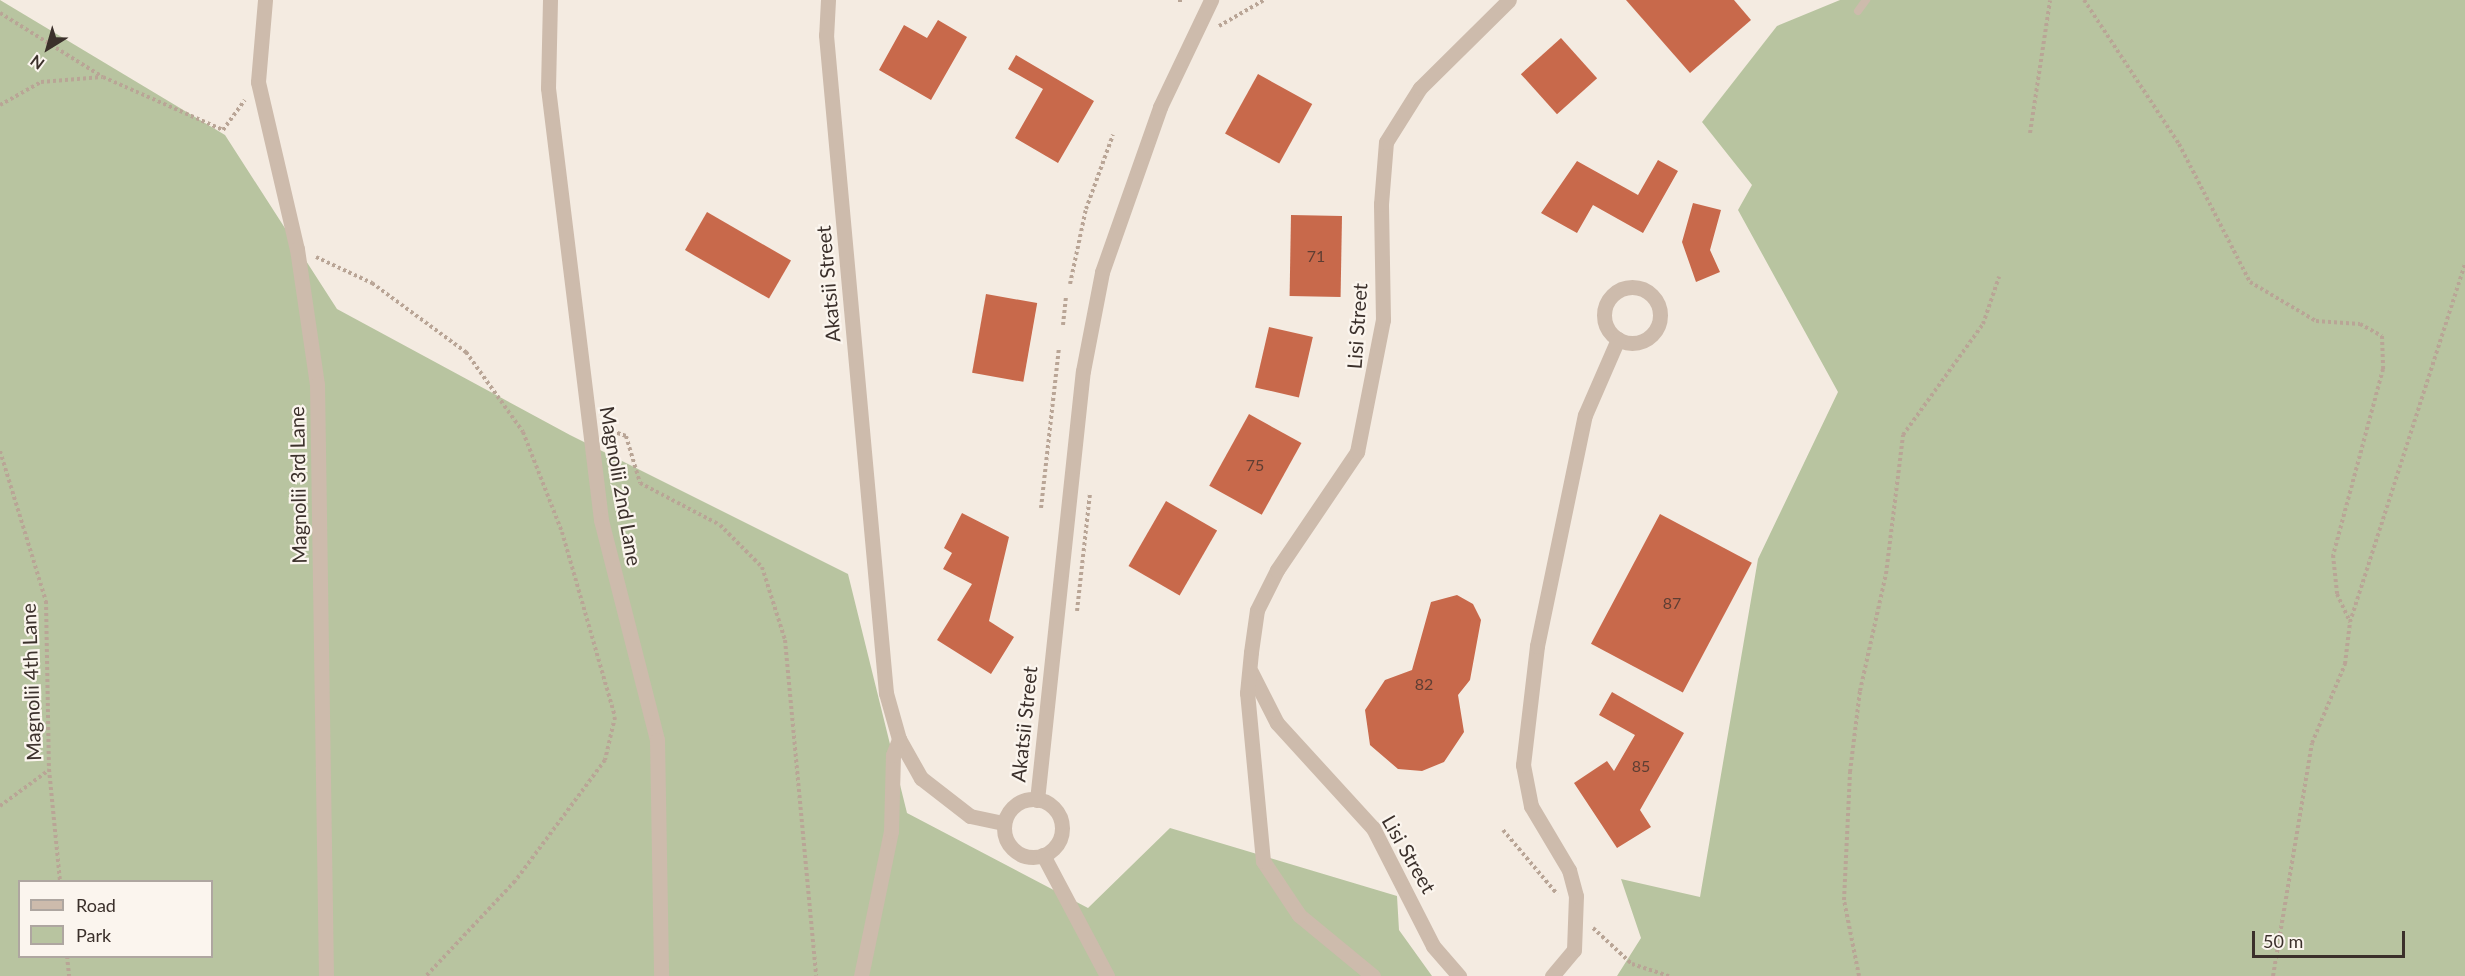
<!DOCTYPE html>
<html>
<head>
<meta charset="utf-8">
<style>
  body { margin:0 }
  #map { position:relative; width:2465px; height:976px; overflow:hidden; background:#f4ebe1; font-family:Lato,sans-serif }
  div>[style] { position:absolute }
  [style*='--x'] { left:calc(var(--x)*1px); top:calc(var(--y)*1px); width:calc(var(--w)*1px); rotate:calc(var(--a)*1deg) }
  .green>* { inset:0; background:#b8c4a0 }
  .building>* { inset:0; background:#c8694b; transform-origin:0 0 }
  .path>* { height:4px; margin-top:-2px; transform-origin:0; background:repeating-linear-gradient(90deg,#b9a596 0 3px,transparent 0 6px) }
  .service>* { height:8px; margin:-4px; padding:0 4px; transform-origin:4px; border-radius:4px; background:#cdbbac }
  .minor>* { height:15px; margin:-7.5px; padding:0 7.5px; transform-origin:7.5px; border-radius:7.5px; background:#cdbbac }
  .minor>.ring { margin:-7.5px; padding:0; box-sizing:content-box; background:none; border:15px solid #cdbbac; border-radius:50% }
  span { translate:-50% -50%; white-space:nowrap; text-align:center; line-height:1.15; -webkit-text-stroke:4.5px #fbf5ee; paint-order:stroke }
  .number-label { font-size:16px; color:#5e3e33 }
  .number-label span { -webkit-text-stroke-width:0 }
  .street-label { font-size:20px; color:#3b302b }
  .legend { position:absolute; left:18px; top:880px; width:195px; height:78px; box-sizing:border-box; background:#fbf5ee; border:2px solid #aea6a0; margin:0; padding:8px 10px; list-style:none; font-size:18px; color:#3b302b }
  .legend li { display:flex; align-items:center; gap:12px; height:30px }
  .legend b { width:30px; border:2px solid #aea6a0 }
  .north { position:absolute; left:18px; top:18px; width:60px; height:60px; -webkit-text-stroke:4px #fbf5ee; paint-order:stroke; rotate:217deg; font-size:16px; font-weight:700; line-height:24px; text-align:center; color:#3b302b }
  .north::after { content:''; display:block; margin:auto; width:21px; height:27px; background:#3b302b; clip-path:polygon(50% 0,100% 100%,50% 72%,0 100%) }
  .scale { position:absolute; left:2252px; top:931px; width:153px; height:27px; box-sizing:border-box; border:3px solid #3b302b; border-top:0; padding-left:8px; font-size:18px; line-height:21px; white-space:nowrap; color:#3b302b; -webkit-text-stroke:4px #fbf5ee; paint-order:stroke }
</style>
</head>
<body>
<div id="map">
  <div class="green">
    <div style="clip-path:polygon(evenodd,0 0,225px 135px,337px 309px,570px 435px,848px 574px,907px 813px,1088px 908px,1170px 828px,1397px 896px,1399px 930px,1432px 976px,0 976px,0 0,20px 882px,212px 882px,212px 956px,20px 956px,20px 882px)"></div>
    <div style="clip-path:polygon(1840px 0,2465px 0,2465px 976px,1617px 976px,1641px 938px,1621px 879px,1700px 897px,1758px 559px,1838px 392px,1738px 210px,1752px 185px,1702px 122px,1777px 26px)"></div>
  </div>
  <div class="building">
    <div style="clip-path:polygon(1626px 0,1734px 0,1751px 20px,1690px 73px)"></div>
    <div style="clip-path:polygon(938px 20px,967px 37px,931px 100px,879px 70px,904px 25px,927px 38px)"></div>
    <div style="left:1561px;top:38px;width:54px;height:54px;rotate:48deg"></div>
    <div style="clip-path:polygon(1016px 55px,1094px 101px,1058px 163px,1015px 138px,1043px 89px,1008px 69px)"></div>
    <div style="left:1258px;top:74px;width:62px;height:68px;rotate:29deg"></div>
    <div style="clip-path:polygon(1658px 160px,1678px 171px,1643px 233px,1593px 205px,1577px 233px,1541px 213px,1577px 161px,1638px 195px)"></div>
    <div style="clip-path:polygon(1693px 203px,1721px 210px,1710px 250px,1720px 272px,1696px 282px,1682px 242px)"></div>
    <div style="left:707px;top:212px;width:97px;height:44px;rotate:30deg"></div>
    <div style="left:1291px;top:215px;width:51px;height:81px;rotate:1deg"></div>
    <div style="left:986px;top:294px;width:52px;height:80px;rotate:10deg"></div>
    <div style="left:1269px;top:327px;width:45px;height:62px;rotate:13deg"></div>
    <div style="left:1249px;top:414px;width:60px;height:82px;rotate:29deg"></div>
    <div style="left:1166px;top:501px;width:59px;height:75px;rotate:30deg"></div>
    <div style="clip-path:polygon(962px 513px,1009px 537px,989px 621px,1014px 637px,991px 674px,937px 640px,972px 584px,943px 569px,952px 553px,944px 548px)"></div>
    <div style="left:1660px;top:514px;width:104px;height:147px;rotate:28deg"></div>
    <div style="clip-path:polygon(1457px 595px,1473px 604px,1481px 620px,1470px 680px,1458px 695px,1464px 732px,1444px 762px,1422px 771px,1398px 769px,1370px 745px,1365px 710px,1385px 680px,1412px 670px,1431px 602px)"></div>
    <div style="clip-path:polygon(1612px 692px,1684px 733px,1640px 810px,1651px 827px,1617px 848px,1574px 783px,1607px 761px,1614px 771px,1635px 735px,1599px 715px)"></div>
  </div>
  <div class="path">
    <div style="--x:2084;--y:0;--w:173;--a:56.6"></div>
    <div style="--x:2179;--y:144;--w:155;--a:62.8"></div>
    <div style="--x:2250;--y:282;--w:77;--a:30.6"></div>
    <div style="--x:2316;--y:321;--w:44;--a:3.9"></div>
    <div style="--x:2360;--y:324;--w:25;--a:29"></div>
    <div style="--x:2382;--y:336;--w:33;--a:88"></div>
    <div style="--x:2383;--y:369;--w:193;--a:105"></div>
    <div style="--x:2333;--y:555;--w:39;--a:84"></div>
    <div style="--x:2337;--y:594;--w:31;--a:65"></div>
    <div style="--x:1180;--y:2;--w:2;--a:-90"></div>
    <div style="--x:0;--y:13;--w:121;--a:31.9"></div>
    <div style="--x:103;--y:77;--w:131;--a:23.8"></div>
    <div style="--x:223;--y:130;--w:37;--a:-54"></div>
    <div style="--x:1219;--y:26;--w:52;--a:-30"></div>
    <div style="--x:0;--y:105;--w:47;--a:-29.3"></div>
    <div style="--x:41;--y:82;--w:61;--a:-4.7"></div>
    <div style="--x:2030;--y:133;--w:134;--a:-81.4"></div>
    <div style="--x:316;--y:257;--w:62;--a:24.9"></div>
    <div style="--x:372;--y:283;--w:117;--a:36.3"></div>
    <div style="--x:466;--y:352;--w:98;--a:54.5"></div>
    <div style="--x:523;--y:432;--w:107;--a:68.7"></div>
    <div style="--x:562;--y:532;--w:192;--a:74"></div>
    <div style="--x:615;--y:717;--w:44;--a:103.1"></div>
    <div style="--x:605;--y:760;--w:151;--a:126.6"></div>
    <div style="--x:515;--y:881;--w:130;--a:133.1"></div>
    <div style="--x:1070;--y:284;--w:77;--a:-78"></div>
    <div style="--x:1086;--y:209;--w:79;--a:-70"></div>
    <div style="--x:1063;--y:325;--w:28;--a:-84"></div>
    <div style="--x:606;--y:429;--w:21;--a:19"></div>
    <div style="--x:626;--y:436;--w:49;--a:73.4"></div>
    <div style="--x:640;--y:483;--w:90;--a:27.7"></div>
    <div style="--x:720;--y:525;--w:59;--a:45"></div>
    <div style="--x:762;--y:567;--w:77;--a:72.5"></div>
    <div style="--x:785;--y:640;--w:337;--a:84.7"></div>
    <div style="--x:0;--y:451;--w:157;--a:73"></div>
    <div style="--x:46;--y:601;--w:168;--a:89"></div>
    <div style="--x:49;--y:769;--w:114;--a:84.4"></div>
    <div style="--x:1041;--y:508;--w:161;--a:-83.6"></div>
    <div style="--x:1077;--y:611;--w:119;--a:-83.7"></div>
    <div style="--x:0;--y:806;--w:61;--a:-36.3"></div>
    <div style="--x:1503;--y:830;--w:84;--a:49.8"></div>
    <div style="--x:1593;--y:928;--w:53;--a:42.7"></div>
    <div style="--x:1632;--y:964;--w:39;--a:18"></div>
    <div style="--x:67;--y:956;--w:20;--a:84"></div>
    <div style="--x:1859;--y:976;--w:77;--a:-101.2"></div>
    <div style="--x:1844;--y:900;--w:128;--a:-87.3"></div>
    <div style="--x:1850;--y:772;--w:82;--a:-83"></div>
    <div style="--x:1860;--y:691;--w:120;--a:-77.5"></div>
    <div style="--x:1886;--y:574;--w:140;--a:-83"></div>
    <div style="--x:1903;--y:435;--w:137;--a:-54.2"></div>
    <div style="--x:1983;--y:324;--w:50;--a:-71.2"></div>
    <div style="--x:2273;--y:976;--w:236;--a:-80.5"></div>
    <div style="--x:2312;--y:743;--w:86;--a:-67.3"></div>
    <div style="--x:2345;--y:664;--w:42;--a:-83.2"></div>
    <div style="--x:2350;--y:622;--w:377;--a:-72.2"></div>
  </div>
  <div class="service">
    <div style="--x:1858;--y:11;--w:14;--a:-54"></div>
  </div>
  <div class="minor">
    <div style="--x:265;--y:0;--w:82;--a:94.9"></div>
    <div style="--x:258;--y:82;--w:171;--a:76.9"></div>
    <div style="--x:297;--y:249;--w:136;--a:81.6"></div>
    <div style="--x:317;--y:384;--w:592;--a:89.13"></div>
    <div style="--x:550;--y:0;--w:88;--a:91.3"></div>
    <div style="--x:548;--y:88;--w:435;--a:83"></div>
    <div style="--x:601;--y:520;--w:227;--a:75.7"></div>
    <div style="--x:657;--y:740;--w:236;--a:89"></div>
    <div style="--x:828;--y:0;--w:35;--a:93"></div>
    <div style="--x:826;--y:35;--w:661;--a:84.79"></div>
    <div style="--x:886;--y:693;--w:48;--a:74.2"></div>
    <div style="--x:899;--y:739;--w:45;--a:60.6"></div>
    <div style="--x:921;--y:778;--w:62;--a:37.8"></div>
    <div style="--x:970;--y:816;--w:35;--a:12"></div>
    <div class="ring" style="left:1604px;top:287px;width:41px;height:41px"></div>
    <div style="--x:1251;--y:672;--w:57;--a:63"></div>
    <div style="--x:1277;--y:723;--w:142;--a:47.6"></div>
    <div style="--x:1373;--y:828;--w:132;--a:63"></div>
    <div style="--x:1433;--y:946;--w:40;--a:49"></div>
    <div class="ring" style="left:1004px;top:799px;width:43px;height:43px"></div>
    <div style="--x:1037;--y:800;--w:431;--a:-83.9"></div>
    <div style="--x:1083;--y:371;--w:101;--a:-79.1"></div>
    <div style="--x:1102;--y:272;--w:175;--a:-70.6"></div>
    <div style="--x:1160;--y:107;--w:119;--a:-64.5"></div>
    <div style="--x:1043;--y:855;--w:137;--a:62.1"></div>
    <div style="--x:861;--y:976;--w:148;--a:-78.3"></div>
    <div style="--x:891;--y:831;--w:76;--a:-88.5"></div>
    <div style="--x:893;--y:755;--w:17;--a:-69"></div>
    <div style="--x:1373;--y:976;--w:96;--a:-140.5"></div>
    <div style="--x:1299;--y:915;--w:65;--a:-123.7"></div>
    <div style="--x:1263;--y:861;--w:169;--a:-95.4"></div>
    <div style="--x:1247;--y:693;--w:41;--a:-84.4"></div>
    <div style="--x:1251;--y:652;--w:42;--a:-81.9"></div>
    <div style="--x:1257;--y:610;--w:45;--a:-63.4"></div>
    <div style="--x:1277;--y:570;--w:143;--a:-55.9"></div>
    <div style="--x:1357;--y:452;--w:135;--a:-78.9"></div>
    <div style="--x:1383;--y:320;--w:116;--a:-91"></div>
    <div style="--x:1381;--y:204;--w:62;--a:-85.4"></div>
    <div style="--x:1386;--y:142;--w:64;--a:-57.8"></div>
    <div style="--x:1420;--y:88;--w:125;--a:-44.7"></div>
    <div style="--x:1552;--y:976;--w:34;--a:-50"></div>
    <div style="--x:1574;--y:950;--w:54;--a:-87.9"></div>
    <div style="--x:1576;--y:896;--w:27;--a:-105"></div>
    <div style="--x:1569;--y:870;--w:74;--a:-120.7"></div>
    <div style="--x:1531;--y:806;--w:42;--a:-101"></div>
    <div style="--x:1523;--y:765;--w:120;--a:-83.3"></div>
    <div style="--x:1537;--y:646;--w:236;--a:-78.3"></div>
    <div style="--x:1585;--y:415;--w:83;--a:-66.5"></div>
  </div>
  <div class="number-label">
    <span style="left:1316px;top:256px">71</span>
    <span style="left:1255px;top:465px">75</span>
    <span style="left:1672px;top:603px">87</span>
    <span style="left:1424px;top:684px">82</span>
    <span style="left:1641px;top:766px">85</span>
  </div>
  <div class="street-label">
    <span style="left:828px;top:284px;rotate:-95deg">Akatsii Street</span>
    <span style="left:1357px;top:326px;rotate:-86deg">Lisi Street</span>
    <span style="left:298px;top:485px;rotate:-91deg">Magnolii 3rd Lane</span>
    <span style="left:621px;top:486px;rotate:80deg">Magnolii 2nd Lane</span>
    <span style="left:31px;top:682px;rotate:-92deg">Magnolii 4th Lane</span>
    <span style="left:1024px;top:724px;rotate:-84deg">Akatsii Street</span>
    <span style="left:1409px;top:854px;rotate:60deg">Lisi Street</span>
  </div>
  <ul class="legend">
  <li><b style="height:8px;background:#cdbbac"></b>Road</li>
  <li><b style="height:16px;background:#b8c4a0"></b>Park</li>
  </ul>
  <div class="north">N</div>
  <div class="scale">50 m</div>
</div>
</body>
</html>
